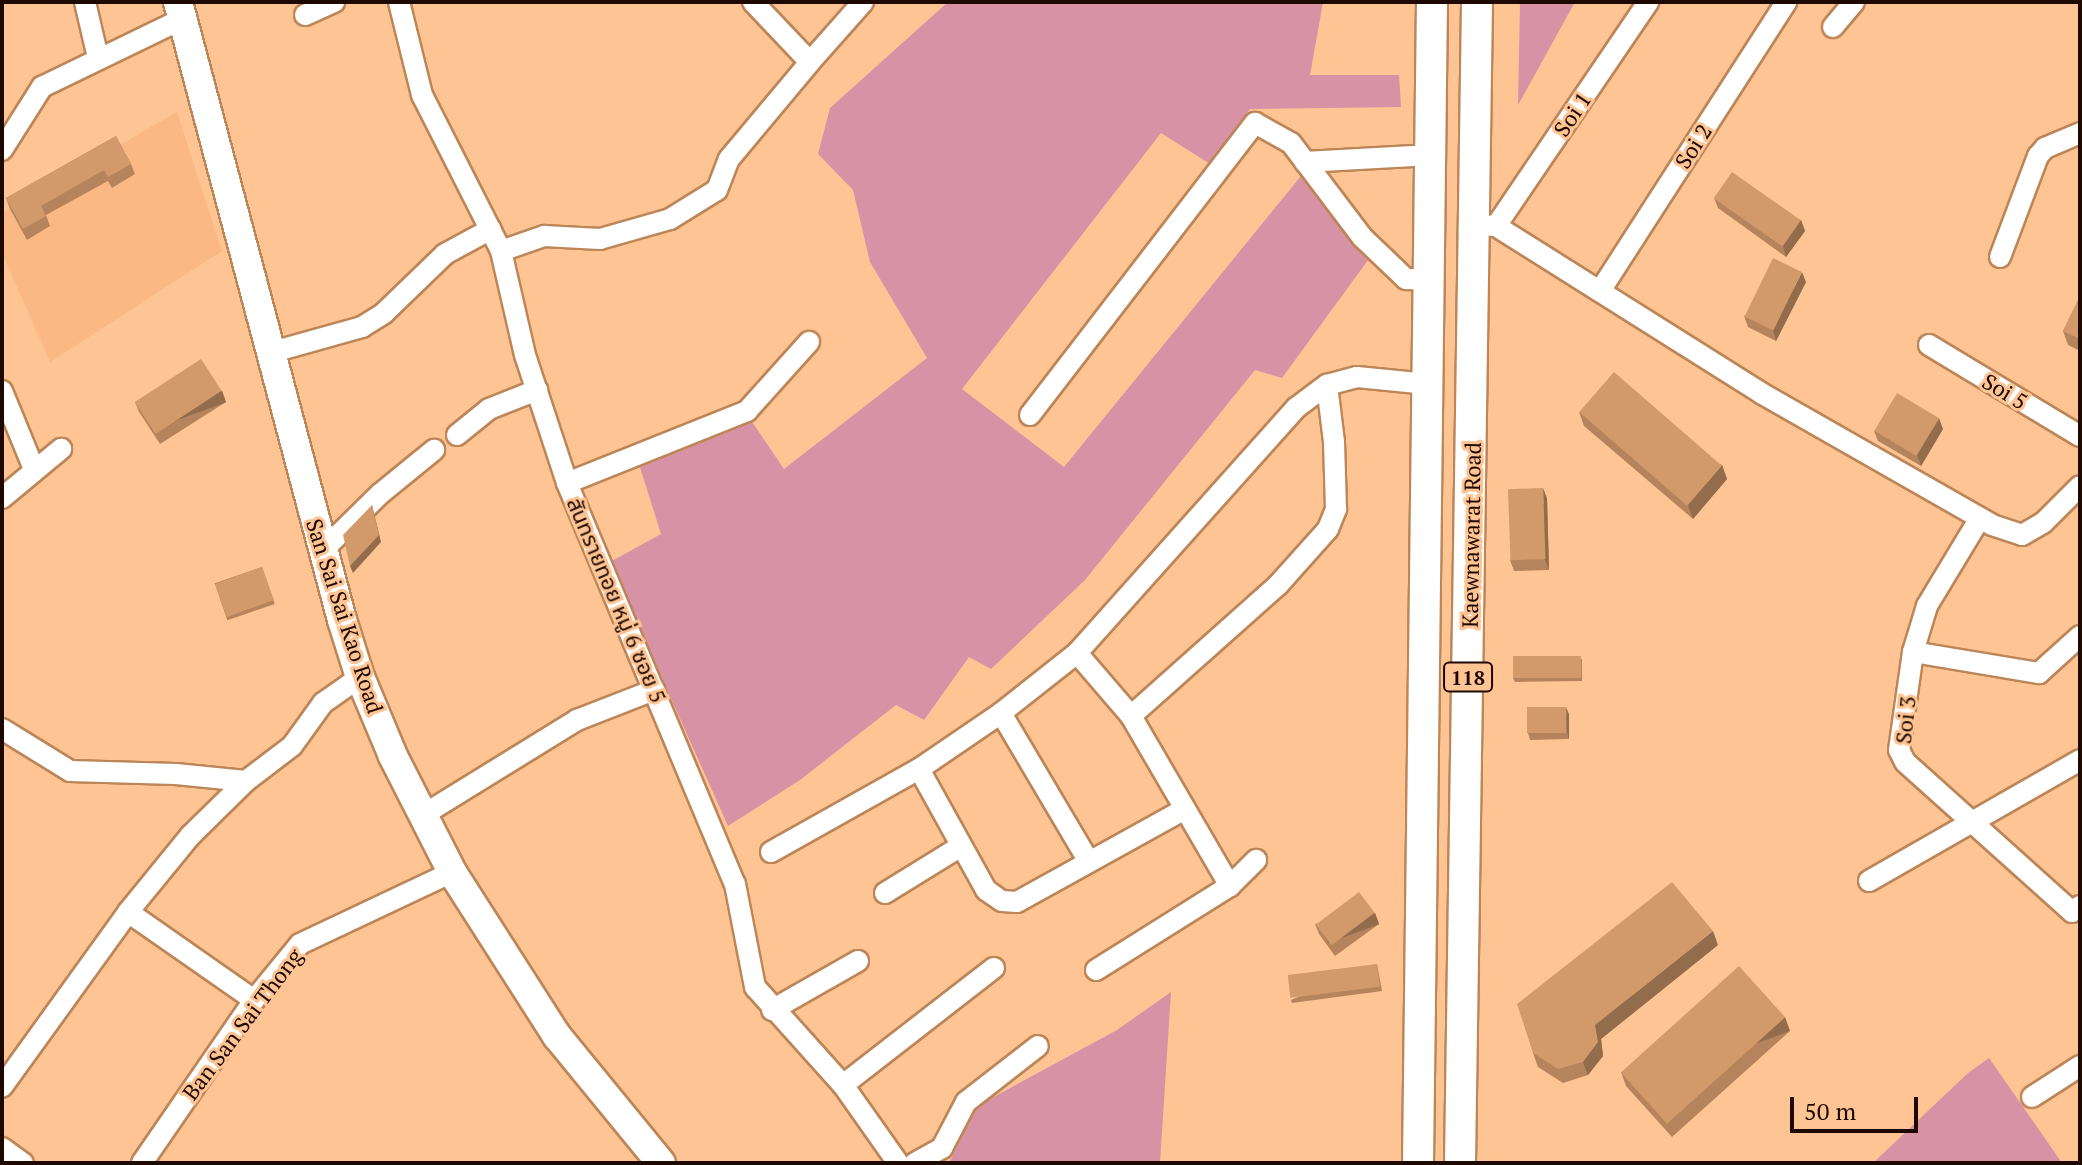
<!DOCTYPE html>
<html>
<head>
<meta charset="utf-8">
<style>
  body { margin:0 }
  #map { position:relative; width:2082px; height:1165px; overflow:hidden; background:#fec494; font-family:"PT Serif","Noto Sans Thai",serif }
  div>[style] { position:absolute }
  [style*='--x'] { left:calc(var(--x)*1px); top:calc(var(--y)*1px); width:calc(var(--w)*1px); rotate:calc(var(--a)*1deg) }
  .built>* { inset:0; background:#fab984 }
  .green>* { inset:0; background:#d792a6 }
  .roads { filter:drop-shadow(2px 0 #bd8658) drop-shadow(-2px 0 #bd8658) drop-shadow(0 2px #bd8658) drop-shadow(0 -2px #bd8658) }
  .street>* { height:20px; margin:-10px; padding:0 10px; transform-origin:10px; border-radius:10px; background:#fff }
  .secondary>* { height:28px; margin:-14px; padding:0 14px; transform-origin:14px; border-radius:14px; background:#fff }
  .primary>* { height:30px; margin:-15px; padding:0 15px; transform-origin:15px; border-radius:15px; background:#fff }
  .wall>* { inset:0; background:#b5845c; transform-origin:0 0 }
  .shaded-wall>* { inset:0; background:#936c4b; transform-origin:0 0 }
  .building>* { inset:0; background:#d29a6b; transform-origin:0 0 }
  span { translate:-50% -50%; white-space:nowrap; text-align:center; line-height:1.15; -webkit-text-stroke:6px #fec494; paint-order:stroke }
  .shield-label span { padding:2px 6px; background:#fec494; border:2px solid; border-radius:6px; -webkit-text-stroke-width:0 }
  .shield-label { font-size:20px; color:#1d0900; font-weight:700 }
  .street-label { font-size:22px; color:#1d0900 }
  .frame { position:absolute; inset:0; border:4px solid #1d0900; pointer-events:none }
  .scale { position:absolute; left:1790px; top:1097px; width:128px; height:36px; box-sizing:border-box; border:4px solid #1d0900; border-top:0; padding-left:10px; font-size:24px; line-height:28px; white-space:nowrap; color:#1d0900; -webkit-text-stroke:6px #fec494; paint-order:stroke }
</style>
</head>
<body>
<div id="map">
  <div class="built">
    <div style="clip-path:polygon(177px 112px,222px 251px,50px 362px,2px 253px,2px 213px)"></div>
  </div>
  <div class="green">
    <div style="clip-path:polygon(948px 2px,1323px 2px,1310px 75px,1399px 75px,1401px 107px,1250px 109px,1210px 164px,1161px 133px,962px 389px,1064px 467px,1301px 176px,1371px 256px,1282px 378px,1255px 370px,1085px 580px,991px 669px,969px 657px,924px 720px,896px 705px,800px 780px,728px 826px,610px 562px,661px 534px,639px 464px,748px 416px,784px 469px,927px 358px,870px 262px,853px 190px,818px 154px,830px 108px)"></div>
    <div style="clip-path:polygon(1520px 2px,1575px 2px,1518px 105px)"></div>
    <div style="clip-path:polygon(1171px 992px,1160px 1163px,949px 1163px,977px 1106px,1117px 1030px)"></div>
    <div style="clip-path:polygon(1989px 1058px,2062px 1163px,1873px 1163px,1968px 1073px)"></div>
  </div>
  <div class="roads">
    <div class="street">
      <div style="--x:85;--y:2;--w:57;--a:76.9"></div>
      <div style="--x:399;--y:2;--w:96;--a:76.1"></div>
      <div style="--x:422;--y:95;--w:175;--a:63.1"></div>
      <div style="--x:501;--y:251;--w:107;--a:77"></div>
      <div style="--x:525;--y:355;--w:135;--a:71.8"></div>
      <div style="--x:567;--y:483;--w:435;--a:67.3"></div>
      <div style="--x:735;--y:884;--w:105;--a:79"></div>
      <div style="--x:755;--y:987;--w:132;--a:48.1"></div>
      <div style="--x:843;--y:1085;--w:95;--a:54.8"></div>
      <div style="--x:305;--y:15;--w:32;--a:-24"></div>
      <div style="--x:1833;--y:27;--w:33;--a:-50"></div>
      <div style="--x:810;--y:62;--w:80;--a:-48.5"></div>
      <div style="--x:2;--y:150;--w:75;--a:-57.6"></div>
      <div style="--x:42;--y:87;--w:156;--a:-25.9"></div>
      <div style="--x:1305;--y:162;--w:126;--a:-3.2"></div>
      <div style="--x:1476;--y:225;--w:20;--a:3"></div>
      <div style="--x:1496;--y:226;--w:313;--a:32.2"></div>
      <div style="--x:1761;--y:393;--w:266;--a:29.7"></div>
      <div style="--x:1992;--y:525;--w:32;--a:18"></div>
      <div style="--x:2022;--y:535;--w:24;--a:-30"></div>
      <div style="--x:2043;--y:523;--w:52;--a:-45"></div>
      <div style="--x:1496;--y:226;--w:271;--a:-55.8"></div>
      <div style="--x:501;--y:251;--w:46;--a:-19.2"></div>
      <div style="--x:544;--y:236;--w:56;--a:3.1"></div>
      <div style="--x:600;--y:239;--w:73;--a:-15.9"></div>
      <div style="--x:670;--y:219;--w:55;--a:-31.7"></div>
      <div style="--x:717;--y:190;--w:33;--a:-69"></div>
      <div style="--x:729;--y:159;--w:126;--a:-50.1"></div>
      <div style="--x:810;--y:62;--w:83;--a:-133.5"></div>
      <div style="--x:2000;--y:257;--w:108;--a:-69.4"></div>
      <div style="--x:2038;--y:156;--w:11;--a:-49"></div>
      <div style="--x:2045;--y:148;--w:38;--a:-23"></div>
      <div style="--x:1600;--y:291;--w:344;--a:-57.2"></div>
      <div style="--x:1929;--y:345;--w:176;--a:31.1"></div>
      <div style="--x:269;--y:353;--w:97;--a:-15.6"></div>
      <div style="--x:362;--y:327;--w:26;--a:-32"></div>
      <div style="--x:384;--y:313;--w:85;--a:-44"></div>
      <div style="--x:445;--y:254;--w:52;--a:-28.5"></div>
      <div style="--x:2;--y:391;--w:84;--a:67.7"></div>
      <div style="--x:1030;--y:415;--w:369;--a:-52.4"></div>
      <div style="--x:1255;--y:123;--w:41;--a:29.1"></div>
      <div style="--x:1291;--y:143;--w:118;--a:52.9"></div>
      <div style="--x:1362;--y:237;--w:61;--a:43.7"></div>
      <div style="--x:1406;--y:279;--w:24;--a:2"></div>
      <div style="--x:457;--y:435;--w:41;--a:-39.1"></div>
      <div style="--x:489;--y:409;--w:52;--a:-21.6"></div>
      <div style="--x:567;--y:483;--w:194;--a:-21.8"></div>
      <div style="--x:747;--y:411;--w:93;--a:-48.1"></div>
      <div style="--x:2;--y:498;--w:77;--a:-39.7"></div>
      <div style="--x:1980;--y:518;--w:103;--a:121.1"></div>
      <div style="--x:1927;--y:606;--w:48;--a:106.9"></div>
      <div style="--x:1913;--y:652;--w:99;--a:98.1"></div>
      <div style="--x:1899;--y:750;--w:13;--a:63"></div>
      <div style="--x:1905;--y:762;--w:224;--a:41.9"></div>
      <div style="--x:2072;--y:912;--w:10;--a:-37"></div>
      <div style="--x:323;--y:550;--w:80;--a:-44.5"></div>
      <div style="--x:380;--y:494;--w:70;--a:-39.2"></div>
      <div style="--x:1913;--y:652;--w:128;--a:9.5"></div>
      <div style="--x:2039;--y:673;--w:55;--a:-42.1"></div>
      <div style="--x:1077;--y:653;--w:83;--a:49.4"></div>
      <div style="--x:1131;--y:716;--w:197;--a:59.8"></div>
      <div style="--x:1001;--y:713;--w:173;--a:59.4"></div>
      <div style="--x:1131;--y:716;--w:197;--a:-41.7"></div>
      <div style="--x:1278;--y:585;--w:75;--a:-48.2"></div>
      <div style="--x:1328;--y:529;--w:22;--a:-68"></div>
      <div style="--x:1336;--y:509;--w:67;--a:-91.7"></div>
      <div style="--x:1334;--y:442;--w:57;--a:-97"></div>
      <div style="--x:2;--y:729;--w:80;--a:31.7"></div>
      <div style="--x:70;--y:771;--w:106;--a:1.6"></div>
      <div style="--x:176;--y:774;--w:70;--a:5.7"></div>
      <div style="--x:919;--y:769;--w:138;--a:61"></div>
      <div style="--x:986;--y:890;--w:19;--a:35"></div>
      <div style="--x:1002;--y:901;--w:15;--a:4"></div>
      <div style="--x:1017;--y:902;--w:192;--a:-29"></div>
      <div style="--x:423;--y:815;--w:181;--a:-31.7"></div>
      <div style="--x:577;--y:720;--w:83;--a:-21.3"></div>
      <div style="--x:771;--y:852;--w:170;--a:-29.3"></div>
      <div style="--x:919;--y:769;--w:99;--a:-34.3"></div>
      <div style="--x:1001;--y:713;--w:97;--a:-38.3"></div>
      <div style="--x:1077;--y:653;--w:329;--a:-48.2"></div>
      <div style="--x:1296;--y:408;--w:39;--a:-37"></div>
      <div style="--x:1327;--y:385;--w:31;--a:-15"></div>
      <div style="--x:1357;--y:377;--w:71;--a:5.6"></div>
      <div style="--x:1869;--y:881;--w:243;--a:-29.8"></div>
      <div style="--x:885;--y:893;--w:89;--a:-31.7"></div>
      <div style="--x:128;--y:912;--w:154;--a:34.9"></div>
      <div style="--x:1096;--y:970;--w:158;--a:-32.1"></div>
      <div style="--x:1230;--y:886;--w:37;--a:-45"></div>
      <div style="--x:772;--y:1010;--w:99;--a:-29.7"></div>
      <div style="--x:843;--y:1085;--w:191;--a:-37.8"></div>
      <div style="--x:2;--y:1087;--w:216;--a:-54.2"></div>
      <div style="--x:128;--y:912;--w:98;--a:-50.8"></div>
      <div style="--x:190;--y:836;--w:78;--a:-44.5"></div>
      <div style="--x:246;--y:781;--w:58;--a:-37.3"></div>
      <div style="--x:292;--y:746;--w:53;--a:-54.2"></div>
      <div style="--x:323;--y:703;--w:45;--a:-35.1"></div>
      <div style="--x:2032;--y:1097;--w:57;--a:-32.9"></div>
      <div style="--x:2;--y:1148;--w:26;--a:36"></div>
      <div style="--x:142;--y:1163;--w:198;--a:-55.5"></div>
      <div style="--x:254;--y:1000;--w:72;--a:-50.6"></div>
      <div style="--x:300;--y:944;--w:168;--a:-25.3"></div>
      <div style="--x:915;--y:1163;--w:31;--a:-29"></div>
      <div style="--x:942;--y:1148;--w:52;--a:-62.4"></div>
      <div style="--x:966;--y:1102;--w:91;--a:-37.9"></div>
    </div>
    <div class="secondary">
      <div style="--x:178;--y:2;--w:639;--a:75.14"></div>
      <div style="--x:342;--y:620;--w:60;--a:72.5"></div>
      <div style="--x:360;--y:677;--w:86;--a:67.3"></div>
      <div style="--x:393;--y:756;--w:130;--a:63"></div>
      <div style="--x:452;--y:872;--w:195;--a:57.4"></div>
      <div style="--x:557;--y:1036;--w:164;--a:50.7"></div>
    </div>
    <div class="primary">
      <div style="--x:1418;--y:1163;--w:1161;--a:-89.31"></div>
      <div style="--x:1460;--y:1163;--w:1161;--a:-89.16"></div>
    </div>
  </div>
  <div class="wall">
    <div style="clip-path:polygon(116px 136px,131px 164px,135px 174px,112px 188px,108px 181px,46px 215px,50px 226px,27px 240px,10px 209px,6px 198px)"></div>
    <div style="clip-path:polygon(1714px 198px,1801px 220px,1805px 231px,1786px 257px,1718px 208px)"></div>
    <div style="clip-path:polygon(1806px 282px,1776px 341px,1748px 327px,1744px 316px)"></div>
    <div style="clip-path:polygon(2080px 296px,2080px 351px,2068px 345px,2063px 331px)"></div>
    <div style="clip-path:polygon(222px 391px,226px 402px,160px 444px,139px 412px,135px 402px)"></div>
    <div style="clip-path:polygon(1579px 412px,1722px 465px,1727px 479px,1693px 519px,1584px 426px)"></div>
    <div style="clip-path:polygon(1943px 429px,1921px 466px,1878px 441px,1874px 431px)"></div>
    <div style="clip-path:polygon(1547px 498px,1549px 570px,1514px 571px,1510px 560px)"></div>
    <div style="left:262px;top:567px;width:39px;height:50px;rotate:71deg"></div>
    <div style="clip-path:polygon(1582px 659px,1582px 681px,1515px 682px,1513px 678px)"></div>
    <div style="clip-path:polygon(1569px 714px,1569px 739px,1530px 740px,1528px 733px)"></div>
    <div style="clip-path:polygon(1375px 913px,1379px 924px,1335px 956px,1319px 934px,1315px 924px)"></div>
    <div style="clip-path:polygon(1718px 945px,1601px 1039px,1603px 1056px,1588px 1075px,1563px 1083px,1538px 1067px,1533px 1053px)"></div>
    <div style="clip-path:polygon(1377px 964px,1382px 991px,1292px 1003px,1291px 1000px)"></div>
    <div style="clip-path:polygon(1790px 1031px,1672px 1137px,1626px 1086px,1621px 1072px)"></div>
  </div>
  <div class="shaded-wall">
    <div style="clip-path:polygon(1801px 220px,1805px 231px,1786px 257px,1783px 246px)"></div>
    <div style="clip-path:polygon(1802px 272px,1806px 282px,1776px 341px,1773px 330px)"></div>
    <div style="left:222px;top:391px;width:12px;height:79px;rotate:70deg"></div>
    <div style="clip-path:polygon(1939px 418px,1943px 429px,1921px 466px,1917px 455px)"></div>
    <div style="clip-path:polygon(1722px 465px,1727px 479px,1693px 519px,1688px 505px)"></div>
    <div style="clip-path:polygon(1543px 488px,1547px 498px,1549px 570px,1545px 559px)"></div>
    <div style="clip-path:polygon(372px 505px,381px 542px,353px 573px,350px 566px)"></div>
    <div style="clip-path:polygon(1566px 707px,1569px 714px,1569px 739px,1567px 732px)"></div>
    <div style="left:1375px;top:913px;width:12px;height:54px;rotate:70deg"></div>
    <div style="clip-path:polygon(1713px 931px,1718px 945px,1601px 1039px,1603px 1056px,1588px 1075px,1583px 1062px,1595px 1025px)"></div>
    <div style="left:1785px;top:1017px;width:15px;height:159px;rotate:70deg"></div>
  </div>
  <div class="building">
    <div style="clip-path:polygon(116px 136px,131px 164px,108px 177px,104px 170px,41px 206px,46px 216px,23px 229px,6px 198px)"></div>
    <div style="left:1732px;top:172px;width:84px;height:32px;rotate:35deg"></div>
    <div style="left:1773px;top:258px;width:32px;height:65px;rotate:26deg"></div>
    <div style="clip-path:polygon(2080px 296px,2080px 339px,2063px 331px)"></div>
    <div style="left:201px;top:359px;width:38px;height:79px;rotate:57deg"></div>
    <div style="left:1614px;top:372px;width:143px;height:53px;rotate:41deg"></div>
    <div style="left:1897px;top:393px;width:49px;height:44px;rotate:31deg"></div>
    <div style="left:1543px;top:488px;width:71px;height:35px;rotate:88deg"></div>
    <div style="clip-path:polygon(372px 505px,379px 535px,350px 566px,343px 535px)"></div>
    <div style="left:262px;top:567px;width:35px;height:50px;rotate:70deg"></div>
    <div style="left:1581px;top:656px;width:22px;height:68px;rotate:90deg"></div>
    <div style="left:1527px;top:707px;width:39px;height:26px"></div>
    <div style="clip-path:polygon(1672px 882px,1713px 931px,1595px 1025px,1598px 1042px,1583px 1062px,1558px 1069px,1533px 1053px,1517px 1004px)"></div>
    <div style="left:1359px;top:892px;width:26px;height:54px;rotate:53deg"></div>
    <div style="left:1377px;top:964px;width:23px;height:90px;rotate:83deg"></div>
    <div style="left:1739px;top:966px;width:69px;height:159px;rotate:48deg"></div>
  </div>
  <div class="shield-label">
    <span style="left:1468px;top:677px">118</span>
  </div>
  <div class="street-label">
    <span style="left:1572px;top:114px;rotate:-56deg">Soi 1</span>
    <span style="left:1693px;top:146px;rotate:-57deg">Soi 2</span>
    <span style="left:2005px;top:391px;rotate:31deg">Soi 5</span>
    <span style="left:1471px;top:535px;rotate:-89deg">Kaewnawarat Road</span>
    <span style="left:617px;top:600px;rotate:67deg">สันทรายทอย หมู่ 6 ซอย 5</span>
    <span style="left:345px;top:616px;rotate:72deg">San Sai Sai Kao Road</span>
    <span style="left:1905px;top:720px;rotate:-84deg">Soi 3</span>
    <span style="left:242px;top:1024px;rotate:-53deg">Ban San Sai Thong</span>
  </div>
  <div class="frame"></div>
  <div class="scale">50 m</div>
</div>
</body>
</html>
